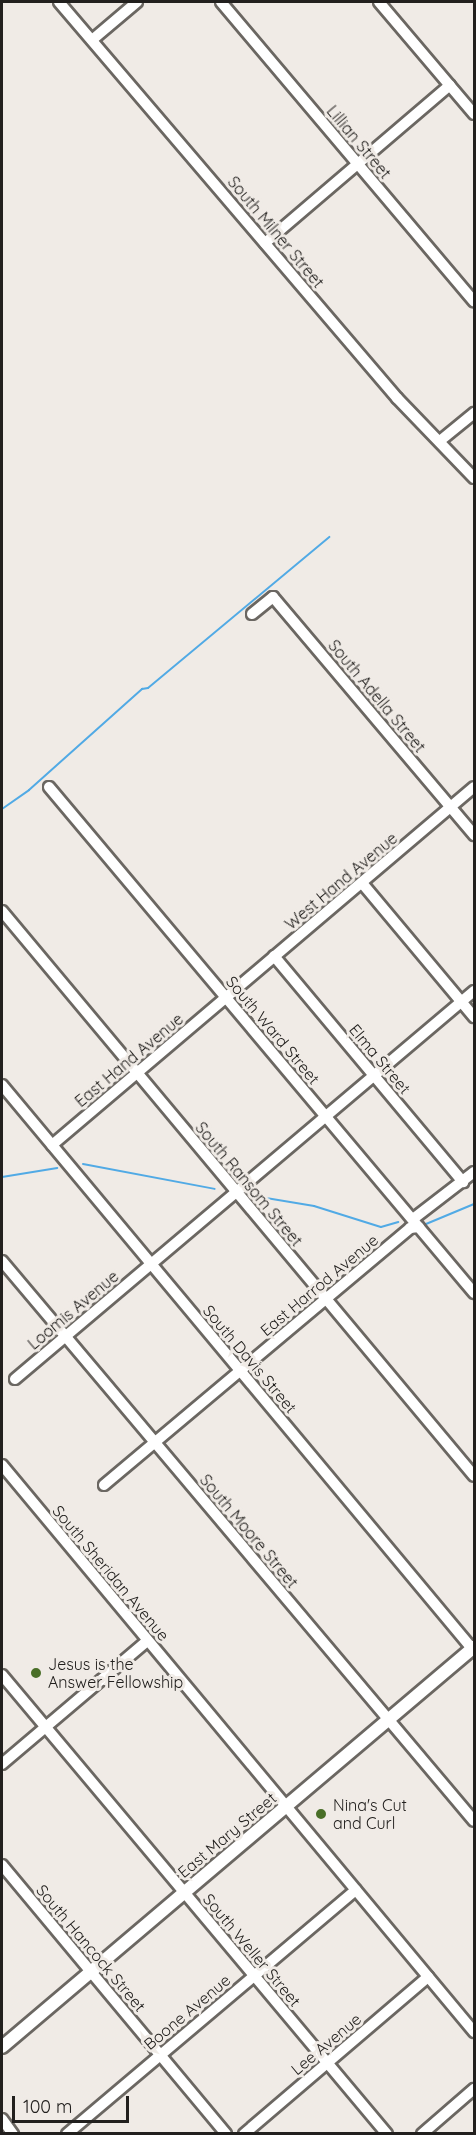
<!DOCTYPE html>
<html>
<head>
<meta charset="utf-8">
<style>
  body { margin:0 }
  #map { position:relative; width:476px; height:2135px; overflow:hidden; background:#f0ebe6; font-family:Quicksand,sans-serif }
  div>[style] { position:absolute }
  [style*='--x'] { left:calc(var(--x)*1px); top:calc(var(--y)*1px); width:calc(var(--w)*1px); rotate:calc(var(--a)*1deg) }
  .stream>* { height:2px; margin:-1px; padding:0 1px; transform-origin:1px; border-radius:1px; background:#51aae5 }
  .roads { filter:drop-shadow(2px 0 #6b6762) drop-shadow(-2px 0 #6b6762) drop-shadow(0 2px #6b6762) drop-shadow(0 -2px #6b6762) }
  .minor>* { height:10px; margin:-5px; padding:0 5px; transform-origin:5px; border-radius:5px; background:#fff }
  .major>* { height:12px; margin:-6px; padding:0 6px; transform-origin:6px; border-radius:6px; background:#fff }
  .dots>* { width:16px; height:16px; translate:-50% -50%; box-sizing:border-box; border:3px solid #f0ebe6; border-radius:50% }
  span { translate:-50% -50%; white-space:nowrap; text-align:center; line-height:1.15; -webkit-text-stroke:6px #f0ebe6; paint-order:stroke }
  .street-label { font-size:16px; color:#22201e }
  .poi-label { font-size:16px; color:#22201e }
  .left { translate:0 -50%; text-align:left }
  .frame { position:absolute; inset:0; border:3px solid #22201e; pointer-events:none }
  .scale { position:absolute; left:12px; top:2096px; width:117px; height:27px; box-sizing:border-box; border:3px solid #22201e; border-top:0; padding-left:8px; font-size:18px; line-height:21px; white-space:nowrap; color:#22201e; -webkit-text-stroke:4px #f0ebe6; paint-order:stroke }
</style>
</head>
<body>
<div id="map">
  <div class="stream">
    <div style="--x:2;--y:809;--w:33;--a:-35"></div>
    <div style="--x:29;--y:790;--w:152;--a:-41.8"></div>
    <div style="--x:142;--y:689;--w:6;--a:-9"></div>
    <div style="--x:148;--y:688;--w:236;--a:-39.8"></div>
    <div style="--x:83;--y:1164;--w:134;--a:10.7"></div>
    <div style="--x:2;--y:1177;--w:56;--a:-9.3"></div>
    <div style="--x:254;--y:1196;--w:61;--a:9.5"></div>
    <div style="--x:314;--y:1206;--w:70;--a:17.4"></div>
    <div style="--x:381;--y:1227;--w:18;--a:-16"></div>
    <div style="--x:426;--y:1224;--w:52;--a:-22.6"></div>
  </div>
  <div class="roads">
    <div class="minor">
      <div style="--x:59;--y:2;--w:521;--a:49.52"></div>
      <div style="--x:397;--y:398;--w:111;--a:46.1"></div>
      <div style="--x:221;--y:2;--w:392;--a:49.8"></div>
      <div style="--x:379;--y:2;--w:147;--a:49.7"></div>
      <div style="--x:92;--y:40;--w:59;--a:-40.2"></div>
      <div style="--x:265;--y:243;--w:243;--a:-40.5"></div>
      <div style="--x:441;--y:440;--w:43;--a:-39.3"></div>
      <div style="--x:252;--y:614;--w:27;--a:-39"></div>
      <div style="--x:273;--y:597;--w:312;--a:49.8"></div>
      <div style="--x:49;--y:787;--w:661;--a:49.97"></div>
      <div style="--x:362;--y:883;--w:175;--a:50.1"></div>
      <div style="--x:2;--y:911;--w:736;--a:50.12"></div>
      <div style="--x:274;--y:956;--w:295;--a:50.1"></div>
      <div style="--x:2;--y:1085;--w:737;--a:50.17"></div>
      <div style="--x:52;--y:1145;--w:553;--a:-40.31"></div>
      <div style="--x:413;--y:1219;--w:77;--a:-37.6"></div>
      <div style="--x:2;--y:1261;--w:732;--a:49.87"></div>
      <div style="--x:15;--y:1379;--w:601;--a:-40.21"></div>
      <div style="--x:2;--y:1465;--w:738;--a:50.22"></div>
      <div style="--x:104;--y:1485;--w:400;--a:-40"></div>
      <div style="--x:410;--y:1228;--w:9;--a:-6"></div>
      <div style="--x:2;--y:1675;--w:599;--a:50.01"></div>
      <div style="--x:2;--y:1764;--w:190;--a:-40.3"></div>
      <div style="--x:2;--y:1865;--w:350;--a:50.2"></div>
      <div style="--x:2;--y:2119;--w:19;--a:54"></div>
      <div style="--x:67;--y:2134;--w:378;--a:-40.2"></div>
      <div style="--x:244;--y:2134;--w:242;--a:-40.5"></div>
      <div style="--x:422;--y:2134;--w:69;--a:-40.9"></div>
    </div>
    <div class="major">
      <div style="--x:2;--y:2047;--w:619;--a:-40.28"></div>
    </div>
  </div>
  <div class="dots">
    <div style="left:36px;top:1673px;background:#496e27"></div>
    <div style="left:321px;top:1814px;background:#496e27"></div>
  </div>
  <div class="street-label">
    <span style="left:359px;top:142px;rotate:50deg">Lillian Street</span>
    <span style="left:276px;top:232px;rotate:50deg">South Milner Street</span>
    <span style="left:377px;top:696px;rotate:50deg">South Adella Street</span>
    <span style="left:341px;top:881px;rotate:-40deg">West Hand Avenue</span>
    <span style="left:273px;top:1030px;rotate:50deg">South Ward Street</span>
    <span style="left:380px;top:1059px;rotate:50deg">Elma Street</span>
    <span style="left:129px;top:1060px;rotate:-40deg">East Hand Avenue</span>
    <span style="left:249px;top:1184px;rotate:50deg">South Ransom Street</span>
    <span style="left:319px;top:1285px;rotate:-40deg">East Harrod Avenue</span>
    <span style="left:73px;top:1310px;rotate:-40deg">Loomis Avenue</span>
    <span style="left:250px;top:1359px;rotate:50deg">South Davis Street</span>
    <span style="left:249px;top:1531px;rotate:50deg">South Moore Street</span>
    <span style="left:111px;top:1573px;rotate:50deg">South Sheridan Avenue</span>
    <span style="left:227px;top:1835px;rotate:-40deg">East Mary Street</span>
    <span style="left:91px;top:1948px;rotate:50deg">South Hancock Street</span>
    <span style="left:252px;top:1950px;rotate:50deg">South Weller Street</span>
    <span style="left:187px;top:2012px;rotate:-40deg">Boone Avenue</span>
    <span style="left:326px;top:2044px;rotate:-40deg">Lee Avenue</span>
  </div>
  <div class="poi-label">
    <span class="left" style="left:48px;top:1673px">Jesus is the<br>Answer Fellowship</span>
    <span class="left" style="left:333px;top:1814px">Nina's Cut<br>and Curl</span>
  </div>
  <div class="frame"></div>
  <div class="scale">100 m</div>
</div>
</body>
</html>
